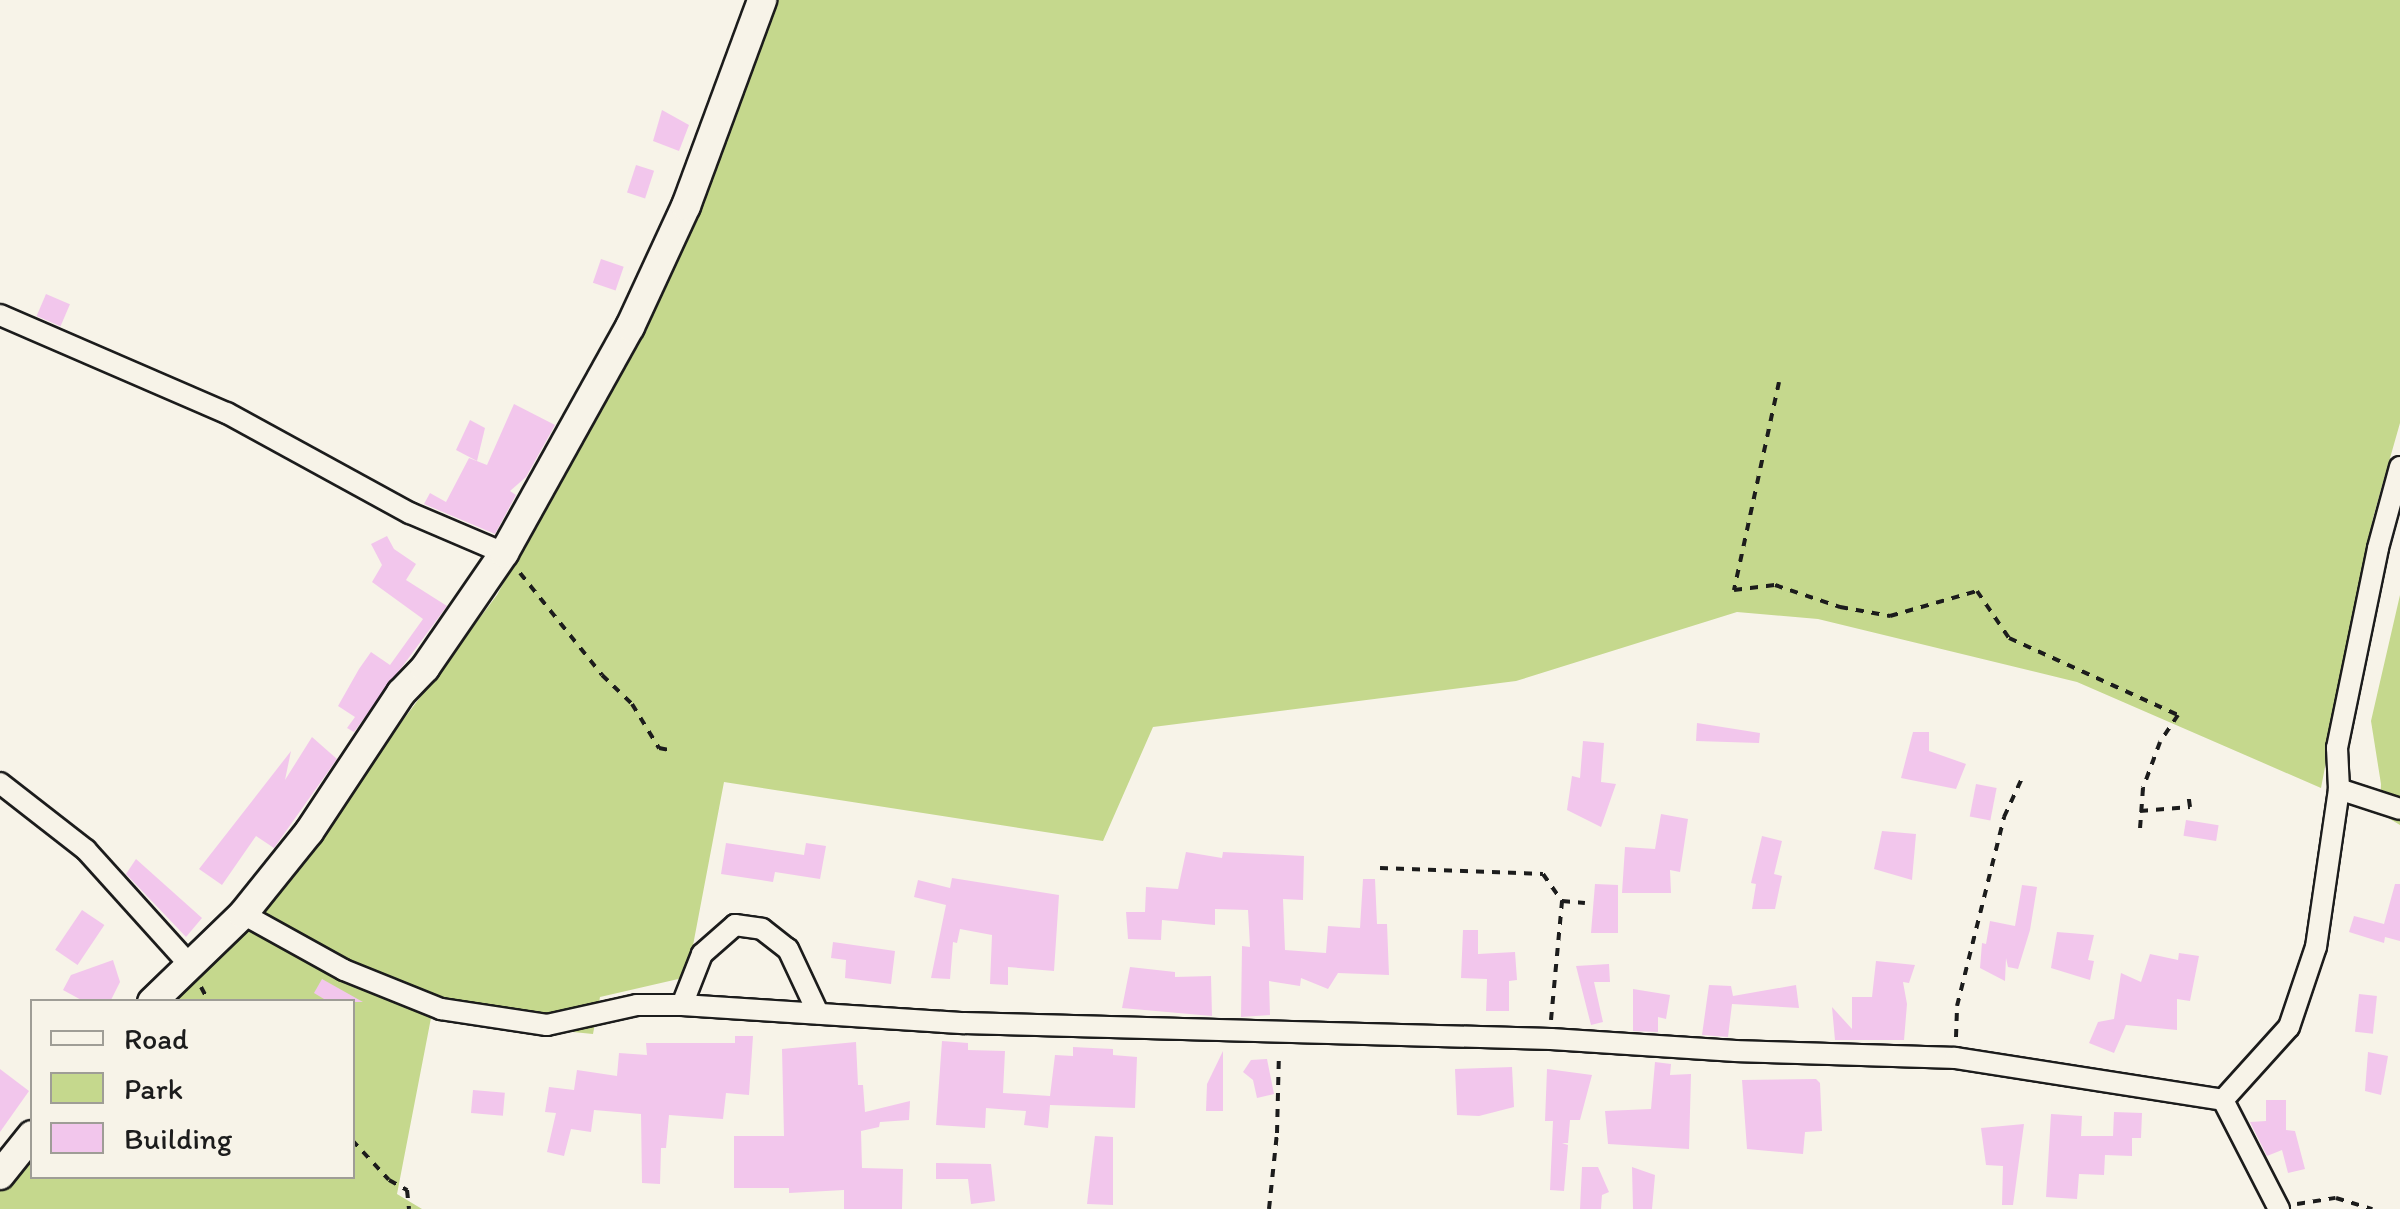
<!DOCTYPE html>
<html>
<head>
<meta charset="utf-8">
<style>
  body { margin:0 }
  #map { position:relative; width:2400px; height:1209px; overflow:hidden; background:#f7f3e8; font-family:Itim,sans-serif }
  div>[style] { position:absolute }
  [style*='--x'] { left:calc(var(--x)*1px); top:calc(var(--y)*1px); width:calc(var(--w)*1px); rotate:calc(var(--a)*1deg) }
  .green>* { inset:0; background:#c5d88d }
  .building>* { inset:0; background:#f2c6ec; transform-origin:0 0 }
  .path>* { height:4px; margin-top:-2px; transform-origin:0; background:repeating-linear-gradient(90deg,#1c1c1c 0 8px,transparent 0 16px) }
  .roads { filter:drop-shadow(2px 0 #1c1c1c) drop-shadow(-2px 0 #1c1c1c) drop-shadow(0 2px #1c1c1c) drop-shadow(0 -2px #1c1c1c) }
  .minor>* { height:20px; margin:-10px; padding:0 10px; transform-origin:10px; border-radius:10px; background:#f7f3e8 }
  .tertiary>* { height:28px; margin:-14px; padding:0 14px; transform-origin:14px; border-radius:14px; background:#f7f3e8 }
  span { translate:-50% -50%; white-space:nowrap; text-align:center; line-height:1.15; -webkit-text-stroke:8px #f7f3e8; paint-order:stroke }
  .legend { position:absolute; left:30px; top:999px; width:325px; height:180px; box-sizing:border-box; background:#f7f3e8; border:2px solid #9f9d96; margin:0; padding:12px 18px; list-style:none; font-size:30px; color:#1c1c1c }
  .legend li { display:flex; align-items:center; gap:20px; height:50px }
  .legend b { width:50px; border:2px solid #9f9d96 }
</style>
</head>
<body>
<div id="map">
  <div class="green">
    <div style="clip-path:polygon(768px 0,2400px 0,2400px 423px,2373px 518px,2321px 788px,2077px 682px,1818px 619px,1737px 612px,1516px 681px,1153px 727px,1103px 841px,724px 782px,687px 977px,600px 997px,593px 1034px,431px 1018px,397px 1194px,422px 1209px,0 1209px,0 1174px,32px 1136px,32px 1176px,352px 1176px,352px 1002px,161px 1001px,352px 788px,497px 595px,657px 300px)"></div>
    <div style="clip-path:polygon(2400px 595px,2400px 825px,2380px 813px,2381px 784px,2371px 721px)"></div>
  </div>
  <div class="building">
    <div style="clip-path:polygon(662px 110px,689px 125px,679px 151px,653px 141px)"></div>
    <div style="left:636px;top:165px;width:19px;height:29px;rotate:18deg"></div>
    <div style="left:601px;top:259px;width:24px;height:25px;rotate:19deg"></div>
    <div style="left:46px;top:294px;width:26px;height:24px;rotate:23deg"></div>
    <div style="clip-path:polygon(514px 404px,555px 425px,526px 477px,510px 491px,516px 495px,495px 534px,424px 504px,430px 493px,446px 502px,469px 458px,487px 465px)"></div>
    <div style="clip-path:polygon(470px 420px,485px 428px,477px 461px,456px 450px)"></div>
    <div style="clip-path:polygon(387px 536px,394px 549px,416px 564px,406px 580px,447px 606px,354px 732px,347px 728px,355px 717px,338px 706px,359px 669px,371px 652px,390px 665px,423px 619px,372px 582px,382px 565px,371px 544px)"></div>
    <div style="clip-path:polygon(1697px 723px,1760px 733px,1759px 743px,1696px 741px)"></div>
    <div style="clip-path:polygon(1913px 732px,1929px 732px,1929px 751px,1966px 764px,1956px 789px,1901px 778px)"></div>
    <div style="clip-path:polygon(312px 737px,337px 759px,274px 848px,256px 836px,222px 885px,199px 869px,291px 751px,285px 780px)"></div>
    <div style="clip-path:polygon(1583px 741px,1604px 743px,1601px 782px,1616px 784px,1601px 827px,1567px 810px,1572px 776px,1580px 778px)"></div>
    <div style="left:1976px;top:784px;width:21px;height:33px;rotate:11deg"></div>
    <div style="clip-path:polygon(1661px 814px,1688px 819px,1680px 872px,1670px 870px,1671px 893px,1622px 893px,1625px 847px,1655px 849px)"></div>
    <div style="left:2186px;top:820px;width:33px;height:16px;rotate:9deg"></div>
    <div style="clip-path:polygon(1882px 831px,1916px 834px,1912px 880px,1874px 869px)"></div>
    <div style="clip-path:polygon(1762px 836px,1782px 841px,1774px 874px,1782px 876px,1775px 909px,1752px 909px,1756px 884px,1751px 883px)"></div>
    <div style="clip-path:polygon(726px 843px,804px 855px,806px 843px,826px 846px,820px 879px,775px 872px,773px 882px,721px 874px)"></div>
    <div style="clip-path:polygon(1186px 852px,1222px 858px,1223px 852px,1304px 856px,1303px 900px,1283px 899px,1285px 950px,1326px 953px,1328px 926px,1360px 928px,1363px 879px,1375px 879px,1377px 924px,1387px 924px,1389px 975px,1338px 973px,1328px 989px,1301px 978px,1300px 986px,1269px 981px,1270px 1015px,1241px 1017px,1242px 946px,1250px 947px,1248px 910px,1215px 909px,1215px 925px,1162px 920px,1161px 940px,1128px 939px,1126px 912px,1145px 912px,1146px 887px,1178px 889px)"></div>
    <div style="clip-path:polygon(136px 859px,202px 918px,186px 937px,126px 874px)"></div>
    <div style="clip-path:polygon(952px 878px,1059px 895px,1054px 971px,1008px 967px,1008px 985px,990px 984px,992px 935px,960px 929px,957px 943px,953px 942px,950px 979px,931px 978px,946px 905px,914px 897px,918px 880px,950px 888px)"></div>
    <div style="clip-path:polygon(1595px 884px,1618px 885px,1618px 933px,1591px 933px)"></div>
    <div style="clip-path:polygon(2395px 884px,2400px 884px,2400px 941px,2385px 937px,2384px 943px,2349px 932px,2354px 916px,2384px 924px)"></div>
    <div style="clip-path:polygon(2022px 885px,2037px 887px,2030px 930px,2018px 969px,2008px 967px,2006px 958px,2005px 981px,1980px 968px,1982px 943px,1986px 944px,1990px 921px,2015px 926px)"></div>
    <div style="left:82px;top:910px;width:27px;height:48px;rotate:34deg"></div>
    <div style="clip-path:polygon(1463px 930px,1478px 930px,1478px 954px,1515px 952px,1517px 980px,1509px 981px,1509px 1011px,1486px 1011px,1487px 979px,1461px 978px)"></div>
    <div style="clip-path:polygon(2057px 932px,2094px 935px,2088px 960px,2094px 961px,2090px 980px,2051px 968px)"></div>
    <div style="clip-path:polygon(833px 942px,895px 951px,891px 984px,845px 978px,846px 960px,831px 958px)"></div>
    <div style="clip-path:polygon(2179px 953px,2199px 956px,2190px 1001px,2177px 999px,2177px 1030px,2126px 1025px,2114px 1053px,2089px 1043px,2098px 1022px,2114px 1019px,2121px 973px,2141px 982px,2150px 954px,2178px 960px)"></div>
    <div style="clip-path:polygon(113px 960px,120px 982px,110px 1002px,85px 1002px,63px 990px,71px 975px)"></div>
    <div style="clip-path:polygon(1876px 961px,1915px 965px,1909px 983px,1903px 982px,1907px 1004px,1904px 1040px,1835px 1040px,1832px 1007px,1852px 1029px,1852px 997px,1872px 997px)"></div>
    <div style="clip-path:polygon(1609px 964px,1610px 982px,1594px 982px,1603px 1022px,1591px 1025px,1576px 966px)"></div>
    <div style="clip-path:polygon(1130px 967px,1175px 972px,1175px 977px,1211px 976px,1212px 1016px,1122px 1008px)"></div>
    <div style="clip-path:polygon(322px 979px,363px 1002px,329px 1002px,314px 993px)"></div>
    <div style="clip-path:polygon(1709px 985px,1731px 986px,1733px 996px,1796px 985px,1799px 1008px,1732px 1004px,1728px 1037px,1702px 1035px)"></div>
    <div style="clip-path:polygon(1633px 989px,1670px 995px,1666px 1019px,1658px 1017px,1658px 1032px,1633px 1031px)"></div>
    <div style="left:2359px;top:994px;width:18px;height:38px;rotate:6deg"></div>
    <div style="clip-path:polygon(735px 1036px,753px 1036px,749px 1095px,726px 1093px,723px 1119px,669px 1115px,666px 1148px,661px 1148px,660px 1184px,642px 1183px,641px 1114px,594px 1110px,591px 1132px,571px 1129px,564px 1156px,547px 1152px,556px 1113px,545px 1112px,549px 1087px,574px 1090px,577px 1070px,617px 1076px,619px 1053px,647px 1055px,646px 1043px,735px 1043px)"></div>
    <div style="clip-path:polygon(942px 1041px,968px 1043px,968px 1050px,1005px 1051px,1003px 1093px,1050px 1096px,1055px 1055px,1073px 1056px,1073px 1047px,1113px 1049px,1113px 1055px,1137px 1057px,1135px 1108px,1050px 1105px,1048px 1128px,1024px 1125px,1026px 1111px,986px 1108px,985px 1128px,936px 1125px)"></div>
    <div style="clip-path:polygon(856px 1042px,858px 1085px,863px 1085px,865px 1112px,910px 1101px,909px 1120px,880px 1122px,879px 1127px,861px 1131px,862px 1168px,903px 1169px,902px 1209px,844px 1209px,844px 1190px,789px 1193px,789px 1188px,734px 1188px,734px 1136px,784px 1136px,782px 1049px)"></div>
    <div style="clip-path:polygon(1223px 1051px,1223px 1111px,1206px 1111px,1207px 1084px)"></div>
    <div style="clip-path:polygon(2368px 1052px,2388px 1056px,2381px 1095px,2365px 1091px)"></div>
    <div style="clip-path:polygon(1267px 1059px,1274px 1094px,1257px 1098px,1253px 1080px,1243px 1072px,1251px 1060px)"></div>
    <div style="clip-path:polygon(1655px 1062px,1671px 1064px,1670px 1075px,1691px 1074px,1689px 1149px,1608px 1144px,1605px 1111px,1651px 1109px)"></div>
    <div style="clip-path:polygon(1512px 1067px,1514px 1107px,1479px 1116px,1457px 1115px,1455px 1069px)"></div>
    <div style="clip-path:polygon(0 1069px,29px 1091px,0 1132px)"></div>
    <div style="clip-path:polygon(1547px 1069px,1592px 1075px,1580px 1120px,1570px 1120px,1568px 1143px,1562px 1143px,1568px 1145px,1564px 1191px,1550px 1190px,1553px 1121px,1545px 1121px)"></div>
    <div style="clip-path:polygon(1816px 1079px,1820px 1083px,1822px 1131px,1805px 1132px,1803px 1154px,1747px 1149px,1742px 1080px)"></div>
    <div style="left:473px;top:1090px;width:32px;height:23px;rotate:5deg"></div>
    <div style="clip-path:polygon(2266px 1100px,2286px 1100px,2286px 1130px,2295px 1131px,2305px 1169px,2288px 1173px,2282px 1150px,2267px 1156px,2250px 1122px,2266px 1121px)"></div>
    <div style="clip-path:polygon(2114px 1112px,2142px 1113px,2141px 1138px,2132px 1138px,2132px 1156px,2105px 1155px,2104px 1175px,2079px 1174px,2077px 1199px,2046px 1197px,2051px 1114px,2082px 1116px,2081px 1136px,2113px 1136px)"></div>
    <div style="clip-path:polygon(2024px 1124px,2013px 1205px,2002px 1205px,2003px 1166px,1986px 1165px,1981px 1128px)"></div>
    <div style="clip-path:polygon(1095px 1136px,1113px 1137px,1113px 1205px,1087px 1204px)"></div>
    <div style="clip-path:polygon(936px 1163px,991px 1164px,995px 1201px,971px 1204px,968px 1179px,936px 1179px)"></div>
    <div style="clip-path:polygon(1582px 1167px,1598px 1167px,1609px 1192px,1602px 1195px,1601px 1209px,1580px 1209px)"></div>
    <div style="clip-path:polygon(1632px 1167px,1655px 1175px,1652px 1209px,1633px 1209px)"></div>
  </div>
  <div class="path">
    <div style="--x:1779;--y:382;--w:213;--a:102.2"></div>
    <div style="--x:1734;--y:590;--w:41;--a:-7"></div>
    <div style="--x:1775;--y:585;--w:69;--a:18.7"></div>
    <div style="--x:1840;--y:607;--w:51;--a:10.2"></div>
    <div style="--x:1890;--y:616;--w:91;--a:-16"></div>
    <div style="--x:1977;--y:591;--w:57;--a:55.8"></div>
    <div style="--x:2009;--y:638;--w:186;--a:24.5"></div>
    <div style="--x:2178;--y:715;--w:32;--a:124"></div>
    <div style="--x:2160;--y:742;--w:49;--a:110.3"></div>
    <div style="--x:2143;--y:788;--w:41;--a:94.2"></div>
    <div style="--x:520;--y:573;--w:131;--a:51.2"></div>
    <div style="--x:602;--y:675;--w:42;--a:44"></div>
    <div style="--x:632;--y:704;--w:52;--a:58.5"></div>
    <div style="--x:659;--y:748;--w:15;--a:11"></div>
    <div style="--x:2140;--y:811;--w:50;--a:-4.6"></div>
    <div style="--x:2190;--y:807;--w:14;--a:-98"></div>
    <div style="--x:1380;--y:868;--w:163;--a:2.1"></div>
    <div style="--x:1543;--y:874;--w:33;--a:55"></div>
    <div style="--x:201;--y:987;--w:17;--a:62"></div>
    <div style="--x:1551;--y:1020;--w:120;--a:-84.7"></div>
    <div style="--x:1562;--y:901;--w:23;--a:5"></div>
    <div style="--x:1956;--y:1037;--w:31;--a:-88"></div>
    <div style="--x:1957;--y:1006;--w:195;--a:-76"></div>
    <div style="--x:2004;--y:817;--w:45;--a:-65.1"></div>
    <div style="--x:352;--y:1140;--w:54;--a:47.2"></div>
    <div style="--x:389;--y:1180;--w:21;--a:29"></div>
    <div style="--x:407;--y:1190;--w:19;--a:84"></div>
    <div style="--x:2297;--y:1204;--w:39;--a:-9"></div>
    <div style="--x:2336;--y:1198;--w:38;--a:17"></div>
    <div style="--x:1269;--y:1209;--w:76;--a:-84"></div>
    <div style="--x:1277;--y:1133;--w:80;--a:-88.6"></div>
  </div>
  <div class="roads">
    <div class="minor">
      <div style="--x:0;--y:315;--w:247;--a:23.4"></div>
      <div style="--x:227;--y:413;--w:209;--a:28.7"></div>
      <div style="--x:410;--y:513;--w:102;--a:23.1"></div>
      <div style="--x:0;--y:783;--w:109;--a:37.9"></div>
      <div style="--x:86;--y:850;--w:155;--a:47.9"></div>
      <div style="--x:2339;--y:789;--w:64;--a:18.2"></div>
      <div style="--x:243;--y:914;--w:115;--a:29"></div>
      <div style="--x:344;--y:970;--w:105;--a:21.9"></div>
      <div style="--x:441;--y:1009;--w:107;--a:8.6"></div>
      <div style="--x:547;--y:1025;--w:92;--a:-12.5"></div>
      <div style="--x:637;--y:1005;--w:45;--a:0"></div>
      <div style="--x:682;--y:1005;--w:283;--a:3.7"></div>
      <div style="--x:964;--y:1023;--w:587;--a:1.56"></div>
      <div style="--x:1551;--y:1039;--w:185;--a:3.7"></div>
      <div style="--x:1736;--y:1051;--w:219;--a:1.8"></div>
      <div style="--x:1955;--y:1058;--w:271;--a:8.9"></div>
      <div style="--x:2223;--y:1100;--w:123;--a:62.8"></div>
      <div style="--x:682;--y:1005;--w:55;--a:-68.6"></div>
      <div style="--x:702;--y:954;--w:44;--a:-41.3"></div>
      <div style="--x:735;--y:925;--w:27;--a:8"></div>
      <div style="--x:762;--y:929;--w:33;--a:38"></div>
      <div style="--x:788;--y:949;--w:71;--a:64.9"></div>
      <div style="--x:2223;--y:1100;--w:98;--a:-47.9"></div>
      <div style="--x:2289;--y:1027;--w:84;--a:-71.4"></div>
      <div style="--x:2316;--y:947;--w:160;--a:-81.7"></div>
      <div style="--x:2339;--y:789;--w:41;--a:-92.8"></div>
      <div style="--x:2337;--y:748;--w:204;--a:-78.4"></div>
      <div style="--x:2378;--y:548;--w:84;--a:-74.8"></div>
    </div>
    <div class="tertiary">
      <div style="--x:152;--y:1002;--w:127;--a:-44"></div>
      <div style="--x:243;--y:914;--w:105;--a:-51.2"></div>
      <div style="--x:309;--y:832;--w:167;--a:-56.5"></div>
      <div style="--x:401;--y:693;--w:35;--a:-46"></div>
      <div style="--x:425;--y:668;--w:140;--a:-55.5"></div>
      <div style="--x:504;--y:553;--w:259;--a:-60.9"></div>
      <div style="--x:630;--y:327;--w:133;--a:-65.2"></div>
      <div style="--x:686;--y:206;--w:220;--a:-69.7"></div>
      <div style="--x:0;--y:1175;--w:51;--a:-51.3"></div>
    </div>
  </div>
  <ul class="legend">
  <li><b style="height:12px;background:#f7f3e8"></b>Road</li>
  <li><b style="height:28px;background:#c5d88d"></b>Park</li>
  <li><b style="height:28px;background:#f2c6ec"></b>Building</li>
  </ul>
</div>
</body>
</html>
